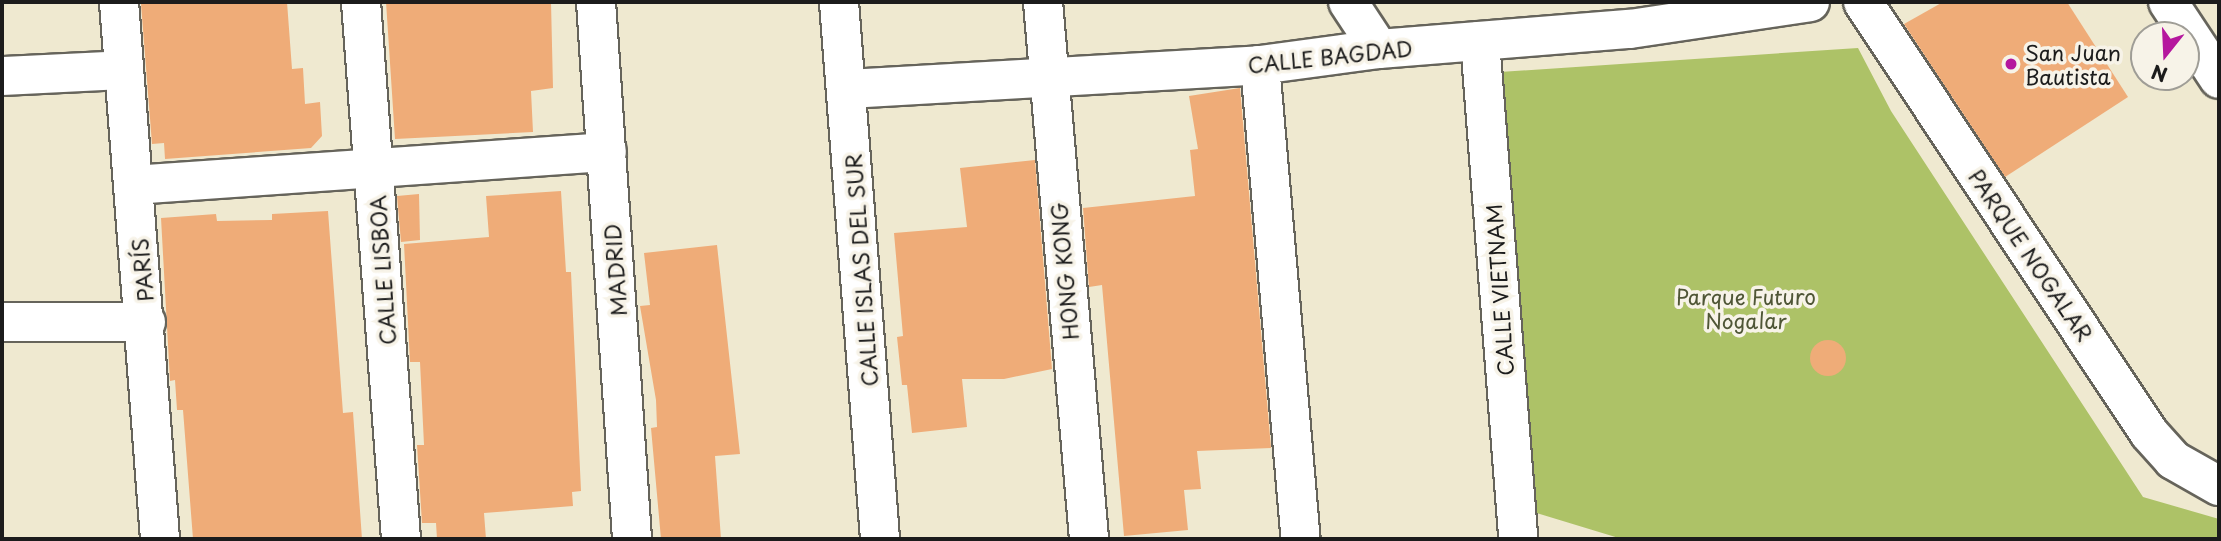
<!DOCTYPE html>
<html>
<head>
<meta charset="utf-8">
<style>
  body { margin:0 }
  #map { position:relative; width:2221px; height:541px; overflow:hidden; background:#efe9d0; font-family:"Playpen Sans",sans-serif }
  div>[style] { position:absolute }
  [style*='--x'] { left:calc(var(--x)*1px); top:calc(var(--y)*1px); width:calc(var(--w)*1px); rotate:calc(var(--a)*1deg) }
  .green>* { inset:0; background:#adc267 }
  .building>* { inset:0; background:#efac78 }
  .round { border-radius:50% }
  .roads { filter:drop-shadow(2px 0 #66645b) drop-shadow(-2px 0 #66645b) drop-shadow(0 2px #66645b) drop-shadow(0 -2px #66645b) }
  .minor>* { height:38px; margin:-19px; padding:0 19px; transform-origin:19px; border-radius:19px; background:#fff }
  .highway>* { height:38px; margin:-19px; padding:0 19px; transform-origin:19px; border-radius:19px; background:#fff }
  .dots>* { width:19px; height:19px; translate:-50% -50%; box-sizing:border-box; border:4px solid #f7f3e8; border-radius:50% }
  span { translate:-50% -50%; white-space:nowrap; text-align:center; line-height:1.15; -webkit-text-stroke:7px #f7f3e8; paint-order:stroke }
  .poi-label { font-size:21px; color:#1c1c1c }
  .left { translate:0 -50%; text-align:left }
  .street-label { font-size:21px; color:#1c1c1c }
  .park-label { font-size:21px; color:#4f5636 }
  .frame { position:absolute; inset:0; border:4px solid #1c1c1c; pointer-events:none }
  .north { position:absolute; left:2130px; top:21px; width:70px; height:70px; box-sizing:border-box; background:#f7f3e8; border:2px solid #9f9d96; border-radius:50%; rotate:198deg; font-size:19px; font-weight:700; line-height:28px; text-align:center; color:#1c1c1c }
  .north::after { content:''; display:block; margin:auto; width:24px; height:32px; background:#b5179e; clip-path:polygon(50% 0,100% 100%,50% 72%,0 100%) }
</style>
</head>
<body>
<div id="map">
  <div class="green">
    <div style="clip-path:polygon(1858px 48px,1891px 111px,2143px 497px,2219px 519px,2219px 539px,1622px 539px,1530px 511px,1500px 72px)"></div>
  </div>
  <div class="building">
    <div style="clip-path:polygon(172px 2px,287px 2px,292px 69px,303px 68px,305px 104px,320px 102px,322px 136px,311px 148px,165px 159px,164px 143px,152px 144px,141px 4px)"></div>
    <div style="clip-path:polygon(386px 2px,551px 2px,553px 88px,531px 91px,533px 132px,395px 139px)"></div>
    <div style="clip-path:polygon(1943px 2px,2067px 2px,2128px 97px,2005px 177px,1904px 24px)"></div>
    <div style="clip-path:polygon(1240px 88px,1271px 448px,1197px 451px,1201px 489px,1184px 490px,1188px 530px,1124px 536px,1102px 285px,1089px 287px,1083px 208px,1195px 196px,1190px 150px,1198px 149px,1189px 96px)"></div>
    <div style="clip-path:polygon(1035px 160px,1052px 369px,1004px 379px,962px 379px,967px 427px,912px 433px,907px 385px,902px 385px,897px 337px,903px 336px,894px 233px,967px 227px,960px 168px)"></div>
    <div style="clip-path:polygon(561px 191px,566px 272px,571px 272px,581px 491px,572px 492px,573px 506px,484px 513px,486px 539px,437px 539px,436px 523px,422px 523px,417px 445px,424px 445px,420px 362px,410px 362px,404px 244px,489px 237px,486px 196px)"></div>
    <div style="clip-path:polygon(419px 194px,420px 240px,401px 242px,397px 196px)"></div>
    <div style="clip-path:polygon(328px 211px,343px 413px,353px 412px,362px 539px,193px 539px,183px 410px,177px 410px,175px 380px,170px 381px,161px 218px,216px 214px,217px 221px,272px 220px,272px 214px)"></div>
    <div style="clip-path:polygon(717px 245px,740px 454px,715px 456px,721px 539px,661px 539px,651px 428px,657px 427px,656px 400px,640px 306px,650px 305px,644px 253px)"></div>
    <div class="round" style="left:1810px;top:340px;width:36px;height:36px"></div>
  </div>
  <div class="roads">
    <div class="minor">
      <div style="--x:119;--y:2;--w:539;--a:85.63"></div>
      <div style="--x:361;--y:2;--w:538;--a:85.74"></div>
      <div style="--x:596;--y:2;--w:538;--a:86.16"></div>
      <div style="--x:839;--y:2;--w:539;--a:85.63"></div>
      <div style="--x:1043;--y:2;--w:539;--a:85.1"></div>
      <div style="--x:1348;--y:2;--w:56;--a:56.6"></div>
      <div style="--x:1863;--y:2;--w:517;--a:56.43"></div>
      <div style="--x:2149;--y:433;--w:36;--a:48"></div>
      <div style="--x:2173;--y:460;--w:53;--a:29.5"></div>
      <div style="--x:1480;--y:41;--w:499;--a:85.6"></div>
      <div style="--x:1260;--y:65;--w:476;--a:85.1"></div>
      <div style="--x:2;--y:76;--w:122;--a:-2.8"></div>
      <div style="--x:848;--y:89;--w:413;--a:-3.3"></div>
      <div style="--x:1260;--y:65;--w:120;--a:-7.7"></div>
      <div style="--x:1379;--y:49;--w:252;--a:-4.6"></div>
      <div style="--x:1630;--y:29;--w:182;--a:-8.5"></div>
      <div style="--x:134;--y:185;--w:474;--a:-4"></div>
      <div style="--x:2;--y:322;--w:144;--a:0"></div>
    </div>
    <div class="highway">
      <div style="--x:2168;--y:2;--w:92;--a:56.5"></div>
    </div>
  </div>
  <div class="dots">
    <div style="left:2011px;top:64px;background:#b5179e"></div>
  </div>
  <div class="poi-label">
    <span class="left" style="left:2025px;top:64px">San Juan<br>Bautista</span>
  </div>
  <div class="street-label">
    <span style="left:1330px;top:56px;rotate:-6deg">CALLE BAGDAD</span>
    <span style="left:2031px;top:255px;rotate:56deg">PARQUE NOGALAR</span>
    <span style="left:142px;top:270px;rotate:-95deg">PARÍS</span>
    <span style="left:382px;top:270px;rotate:-94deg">CALLE LISBOA</span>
    <span style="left:615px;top:270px;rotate:-94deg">MADRID</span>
    <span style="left:861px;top:270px;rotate:-94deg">CALLE ISLAS DEL SUR</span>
    <span style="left:1064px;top:271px;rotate:-95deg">HONG KONG</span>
    <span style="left:1499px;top:290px;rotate:-94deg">CALLE VIETNAM</span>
  </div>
  <div class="park-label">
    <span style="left:1746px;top:308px">Parque Futuro<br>Nogalar</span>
  </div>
  <div class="frame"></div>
  <div class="north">N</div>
</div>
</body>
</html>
